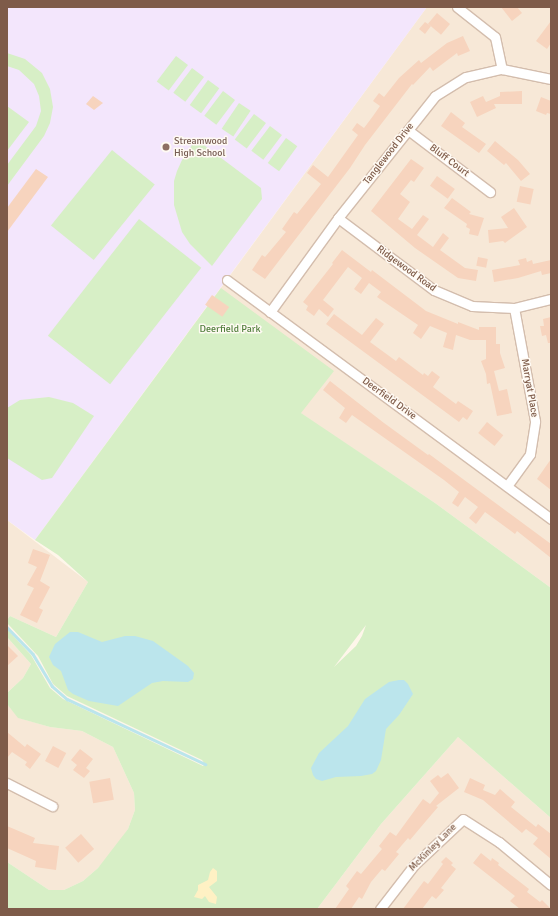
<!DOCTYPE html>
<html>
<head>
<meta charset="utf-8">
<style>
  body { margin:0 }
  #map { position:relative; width:558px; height:916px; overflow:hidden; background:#fef6ea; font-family:Signika,sans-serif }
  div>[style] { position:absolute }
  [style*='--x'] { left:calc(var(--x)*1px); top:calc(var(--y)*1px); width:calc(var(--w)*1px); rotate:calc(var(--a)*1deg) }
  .residential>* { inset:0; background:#f7e8d7 }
  .education>* { inset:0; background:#f3e6fc }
  .green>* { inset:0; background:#d7efc6; transform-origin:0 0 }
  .sand>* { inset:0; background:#fff1c4 }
  .water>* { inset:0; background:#bbe5ec }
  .stream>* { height:2.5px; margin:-1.25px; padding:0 1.25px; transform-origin:1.25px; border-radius:1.25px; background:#bbe5ec }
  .building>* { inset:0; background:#f7d4be; transform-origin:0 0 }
  .roads { filter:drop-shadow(1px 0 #d3bdad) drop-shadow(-1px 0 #d3bdad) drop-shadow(0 1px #d3bdad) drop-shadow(0 -1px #d3bdad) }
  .minor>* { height:9px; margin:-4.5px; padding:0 4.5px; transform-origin:4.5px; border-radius:4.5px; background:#fff }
  .dots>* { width:11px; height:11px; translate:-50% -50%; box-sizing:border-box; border:2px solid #fffaf3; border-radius:50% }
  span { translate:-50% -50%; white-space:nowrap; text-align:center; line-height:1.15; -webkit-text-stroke:3px #fffaf3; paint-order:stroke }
  .education-label { font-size:10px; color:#785e54 }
  .left { translate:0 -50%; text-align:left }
  .street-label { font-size:10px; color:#7e5b49 }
  .park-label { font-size:10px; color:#517f3c }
  .frame { position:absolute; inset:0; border:8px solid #7e5b49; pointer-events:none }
</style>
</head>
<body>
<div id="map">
  <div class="residential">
    <div style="clip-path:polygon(427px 7px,551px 7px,551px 588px,435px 503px,318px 425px,187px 334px)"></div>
    <div style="clip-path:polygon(7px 520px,88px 582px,56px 637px,10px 616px,7px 620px)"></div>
    <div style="clip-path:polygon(7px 637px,31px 664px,23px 678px,7px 693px)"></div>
    <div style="clip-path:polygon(7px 704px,19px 718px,50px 727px,82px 731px,113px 747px,134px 793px,135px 810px,128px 829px,115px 849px,98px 868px,83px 881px,64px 890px,49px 890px,7px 862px)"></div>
    <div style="clip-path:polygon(458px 737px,551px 818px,551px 909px,317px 909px,381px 824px)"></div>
  </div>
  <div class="education">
    <div style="clip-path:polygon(7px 7px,427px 7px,35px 540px,7px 520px)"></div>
  </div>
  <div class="green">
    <div style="clip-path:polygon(7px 53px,25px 59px,42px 73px,50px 89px,53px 107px,50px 123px,44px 136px,7px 186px,7px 165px,36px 126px,41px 111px,39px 96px,34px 84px,19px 70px,7px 66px)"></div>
    <div style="left:176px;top:56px;width:15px;height:32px;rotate:37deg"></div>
    <div style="left:192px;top:68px;width:15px;height:31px;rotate:37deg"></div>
    <div style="left:208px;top:80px;width:14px;height:31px;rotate:36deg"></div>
    <div style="left:223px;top:91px;width:15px;height:31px;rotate:37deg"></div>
    <div style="left:239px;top:103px;width:14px;height:31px;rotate:34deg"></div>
    <div style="clip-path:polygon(7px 106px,29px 122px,7px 151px)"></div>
    <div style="left:254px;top:114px;width:15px;height:32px;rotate:37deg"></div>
    <div style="left:270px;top:126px;width:15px;height:31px;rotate:37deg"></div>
    <div style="left:286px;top:138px;width:14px;height:31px;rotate:36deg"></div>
    <div style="clip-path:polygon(196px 139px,261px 188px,262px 199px,212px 266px,190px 244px,182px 232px,174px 205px,174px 181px,177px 171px,182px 160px)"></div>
    <div style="left:112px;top:150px;width:55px;height:97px;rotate:39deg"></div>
    <div style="left:139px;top:219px;width:79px;height:148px;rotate:38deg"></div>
    <div style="clip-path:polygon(evenodd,221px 288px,334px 371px,301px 413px,435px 503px,551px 588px,551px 818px,458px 737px,381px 824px,317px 909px,7px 909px,7px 862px,49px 890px,64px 890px,83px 881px,98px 868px,128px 829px,135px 810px,134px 793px,113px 747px,82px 731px,50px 727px,18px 718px,7px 704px,7px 693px,23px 678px,31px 664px,7px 637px,7px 629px,31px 655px,50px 688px,63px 699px,203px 766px,205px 764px,202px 760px,67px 696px,53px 684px,38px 656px,7px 623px,7px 620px,10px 616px,56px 637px,88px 582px,58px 555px,35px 540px,221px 288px,366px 625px,362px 636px,356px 646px,334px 667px,366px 625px)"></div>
    <div style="clip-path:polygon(49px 397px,73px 403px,94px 416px,52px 478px,42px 480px,7px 458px,7px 408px,20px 400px)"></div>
  </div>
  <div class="sand">
    <div style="clip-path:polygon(213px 868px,217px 871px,217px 881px,209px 887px,217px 897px,216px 904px,209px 902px,205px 896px,202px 899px,194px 897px,198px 890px,198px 885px,208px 880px,210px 872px)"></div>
  </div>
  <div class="water">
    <div style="clip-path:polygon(70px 632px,78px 632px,102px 642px,125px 636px,135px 636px,153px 641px,188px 666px,194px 673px,193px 679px,188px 682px,163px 681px,152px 683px,118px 706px,89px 701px,73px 694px,68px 690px,61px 671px,53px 665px,49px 657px,55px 644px)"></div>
    <div style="clip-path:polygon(399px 680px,404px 680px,408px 684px,413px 694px,399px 715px,386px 729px,381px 760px,376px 771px,372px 774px,361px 776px,336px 777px,322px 781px,316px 779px,313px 775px,311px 768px,319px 753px,348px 726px,365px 699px,389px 682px)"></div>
  </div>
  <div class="stream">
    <div style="--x:7;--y:627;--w:37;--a:46"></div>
    <div style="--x:33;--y:654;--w:37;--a:59"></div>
    <div style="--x:52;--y:686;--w:20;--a:41"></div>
    <div style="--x:67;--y:699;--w:153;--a:25.2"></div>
  </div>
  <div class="building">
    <div style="clip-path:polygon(501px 7px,517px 7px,522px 13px,512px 21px)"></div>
    <div style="left:437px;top:13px;width:17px;height:14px;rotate:40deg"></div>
    <div style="clip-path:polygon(551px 21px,551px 43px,547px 49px,536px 41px)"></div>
    <div style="clip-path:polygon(425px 22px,431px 26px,425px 34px,419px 29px)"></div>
    <div style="clip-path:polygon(463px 36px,470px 51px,458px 56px,457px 53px,433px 71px,430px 67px,413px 85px,412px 84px,365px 145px,350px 168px,265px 279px,252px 270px,262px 255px,265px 257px,286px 232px,282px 229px,294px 212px,297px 214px,321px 184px,307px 173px,313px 165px,328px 177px,358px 135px,352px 130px,357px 123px,364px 128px,373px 116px,380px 106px,373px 101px,379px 93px,384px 97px,399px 78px,419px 60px,421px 63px,447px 43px)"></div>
    <div style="clip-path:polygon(522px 91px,522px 104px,494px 104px,496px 108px,477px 117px,470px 102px,483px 96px,486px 102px,500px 96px,500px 92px)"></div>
    <div style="clip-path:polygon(93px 96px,103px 103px,94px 110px,86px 104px)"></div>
    <div style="clip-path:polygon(541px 97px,551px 101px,551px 114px,547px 113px,546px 115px,536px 111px)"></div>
    <div style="clip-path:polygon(451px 112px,465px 123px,462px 127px,486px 144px,479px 153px,441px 126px)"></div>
    <div style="clip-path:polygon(495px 141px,518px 160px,530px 174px,521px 181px,506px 163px,504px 165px,487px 151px)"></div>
    <div style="clip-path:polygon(411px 159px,424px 168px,414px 182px,411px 180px,400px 194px,410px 202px,398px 219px,412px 229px,423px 215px,429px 219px,417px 235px,433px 247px,443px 233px,449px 238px,440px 250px,465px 268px,478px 270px,476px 281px,458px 278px,415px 248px,371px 211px)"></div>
    <div style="clip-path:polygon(36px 169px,48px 177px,7px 232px,7px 208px)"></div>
    <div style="left:437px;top:176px;width:22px;height:12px;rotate:36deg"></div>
    <div style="left:520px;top:186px;width:14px;height:16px;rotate:12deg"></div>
    <div style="clip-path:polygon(452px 198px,471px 212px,469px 214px,484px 218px,478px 236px,469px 234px,470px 229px,466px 227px,467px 224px,444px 208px)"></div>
    <div style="clip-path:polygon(514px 208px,527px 227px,505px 243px,503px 241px,489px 243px,488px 230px,508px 228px,501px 217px)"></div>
    <div style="clip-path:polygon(342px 250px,371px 272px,372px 270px,426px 311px,458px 324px,458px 322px,479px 330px,479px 327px,496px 327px,496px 344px,500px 344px,500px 353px,505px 368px,494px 371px,499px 391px,507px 389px,512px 413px,497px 416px,490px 383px,487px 384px,486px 374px,481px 361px,486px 359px,486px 340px,470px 340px,456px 335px,453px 350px,443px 347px,447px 333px,430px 326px,421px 339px,413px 333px,418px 325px,377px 297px,381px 292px,369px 283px,361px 294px,354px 289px,362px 278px,348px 267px,323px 300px,334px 309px,328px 317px,319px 309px,314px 316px,306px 310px,308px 306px,303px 302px,333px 264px,332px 263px)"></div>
    <div style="left:478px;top:257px;width:10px;height:9px;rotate:11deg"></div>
    <div style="clip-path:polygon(526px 258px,527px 262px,532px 260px,533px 264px,551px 260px,551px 273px,542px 275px,541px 271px,518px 278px,494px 282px,492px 270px,520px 265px,518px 260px)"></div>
    <div style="left:212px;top:295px;width:21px;height:12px;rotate:35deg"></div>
    <div style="clip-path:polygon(334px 314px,362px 335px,376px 318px,384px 324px,370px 342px,396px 361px,399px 357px,423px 375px,424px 373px,428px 376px,432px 371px,440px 377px,433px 387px,456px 404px,458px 401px,473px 411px,467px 420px,463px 417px,459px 422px,326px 324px)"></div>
    <div style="clip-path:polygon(551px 317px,551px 343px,548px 343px,546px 335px,542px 336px,540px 326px,544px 326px,543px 319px)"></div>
    <div style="clip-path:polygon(330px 381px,384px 423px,428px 455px,429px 454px,551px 544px,551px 558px,517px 531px,515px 534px,485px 512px,476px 524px,469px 518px,478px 507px,465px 497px,458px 507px,452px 503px,459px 492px,444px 480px,352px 415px,346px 423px,339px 418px,345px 408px,323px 390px)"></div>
    <div style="left:487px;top:422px;width:21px;height:14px;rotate:39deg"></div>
    <div style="clip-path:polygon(551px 459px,551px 490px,537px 479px)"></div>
    <div style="clip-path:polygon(33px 549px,50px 555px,40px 581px,50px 587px,39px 608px,43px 610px,37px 623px,20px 615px,34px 588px,27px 585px,37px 567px,28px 563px)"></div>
    <div style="clip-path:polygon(7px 645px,18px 656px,7px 666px)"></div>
    <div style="clip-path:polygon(7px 732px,25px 747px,27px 744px,41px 754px,30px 769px,25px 765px,27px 762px,12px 752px,7px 758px)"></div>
    <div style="left:53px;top:746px;width:15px;height:17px;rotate:28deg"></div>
    <div style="clip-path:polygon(80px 749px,93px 759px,86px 768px,90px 771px,84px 778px,73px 770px,77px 765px,71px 760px)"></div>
    <div style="clip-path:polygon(448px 773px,459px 788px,436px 806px,438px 807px,426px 821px,410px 840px,408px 838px,396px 852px,399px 854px,385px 871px,382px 869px,371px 882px,362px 899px,359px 897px,351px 909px,335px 909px,349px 889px,346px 886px,357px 871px,361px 874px,382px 849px,379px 846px,390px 832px,396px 836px,423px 799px,430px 804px,439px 793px,430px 781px,438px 775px,441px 778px)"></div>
    <div style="left:110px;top:778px;width:22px;height:21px;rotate:80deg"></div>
    <div style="clip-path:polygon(470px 778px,485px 785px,483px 790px,495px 795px,500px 789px,515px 802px,511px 807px,536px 827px,538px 824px,551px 834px,551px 859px,533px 844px,538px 838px,526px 829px,522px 833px,483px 800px,464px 792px)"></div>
    <div style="clip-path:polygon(7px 826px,35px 838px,33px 843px,59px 846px,56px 870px,35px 867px,36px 861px,7px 848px)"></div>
    <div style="left:81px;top:834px;width:20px;height:21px;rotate:49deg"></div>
    <div style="clip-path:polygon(481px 853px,491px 861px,492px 858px,499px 863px,498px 865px,529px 889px,527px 892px,540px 902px,542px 900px,551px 909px,520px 909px,510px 901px,515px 896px,473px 863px)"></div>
    <div style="clip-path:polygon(446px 857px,453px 863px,451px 865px,456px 869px,441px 888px,444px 890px,436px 899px,432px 896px,422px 909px,403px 909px,424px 881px,428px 884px,443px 864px,441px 862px)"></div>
  </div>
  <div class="roads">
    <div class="minor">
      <div style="--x:457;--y:7;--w:48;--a:38.3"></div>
      <div style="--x:495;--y:37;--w:33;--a:78"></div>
      <div style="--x:408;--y:130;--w:103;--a:37.1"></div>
      <div style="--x:338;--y:218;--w:120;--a:36.9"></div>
      <div style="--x:434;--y:290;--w:41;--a:22.8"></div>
      <div style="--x:472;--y:306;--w:42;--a:2.7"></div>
      <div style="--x:514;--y:308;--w:38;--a:-14"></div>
      <div style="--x:227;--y:280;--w:403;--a:36.4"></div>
      <div style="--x:270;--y:312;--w:116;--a:-54.1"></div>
      <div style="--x:338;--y:218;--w:156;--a:-51.5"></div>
      <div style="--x:435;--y:96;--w:36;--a:-32"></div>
      <div style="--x:466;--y:77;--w:37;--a:-13"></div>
      <div style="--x:502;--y:69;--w:50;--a:11.5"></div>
      <div style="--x:507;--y:486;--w:39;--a:-54"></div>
      <div style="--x:530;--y:454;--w:33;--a:-81"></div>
      <div style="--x:535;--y:421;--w:115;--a:-100.5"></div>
      <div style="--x:7;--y:783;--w:51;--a:27.1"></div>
      <div style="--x:380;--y:909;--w:56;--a:-52.3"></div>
      <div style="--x:414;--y:865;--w:67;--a:-43.2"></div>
      <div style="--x:463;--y:819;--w:43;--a:32.6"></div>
      <div style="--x:499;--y:842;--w:67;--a:39.6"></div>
    </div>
  </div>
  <div class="dots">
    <div style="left:166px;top:147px;background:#8d6e63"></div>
  </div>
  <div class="education-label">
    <span class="left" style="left:174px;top:147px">Streamwood<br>High School</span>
  </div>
  <div class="street-label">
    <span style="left:389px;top:154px;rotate:-52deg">Tanglewood Drive</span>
    <span style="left:449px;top:161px;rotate:37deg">Bluff Court</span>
    <span style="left:406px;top:269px;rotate:36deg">Ridgewood Road</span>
    <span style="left:529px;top:388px;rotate:80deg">Marryat Place</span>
    <span style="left:389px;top:399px;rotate:36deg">Deerfield Drive</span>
    <span style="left:433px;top:848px;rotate:-45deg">McKinley Lane</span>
  </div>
  <div class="park-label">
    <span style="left:230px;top:330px">Deerfield Park</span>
  </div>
  <div class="frame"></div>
</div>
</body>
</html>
